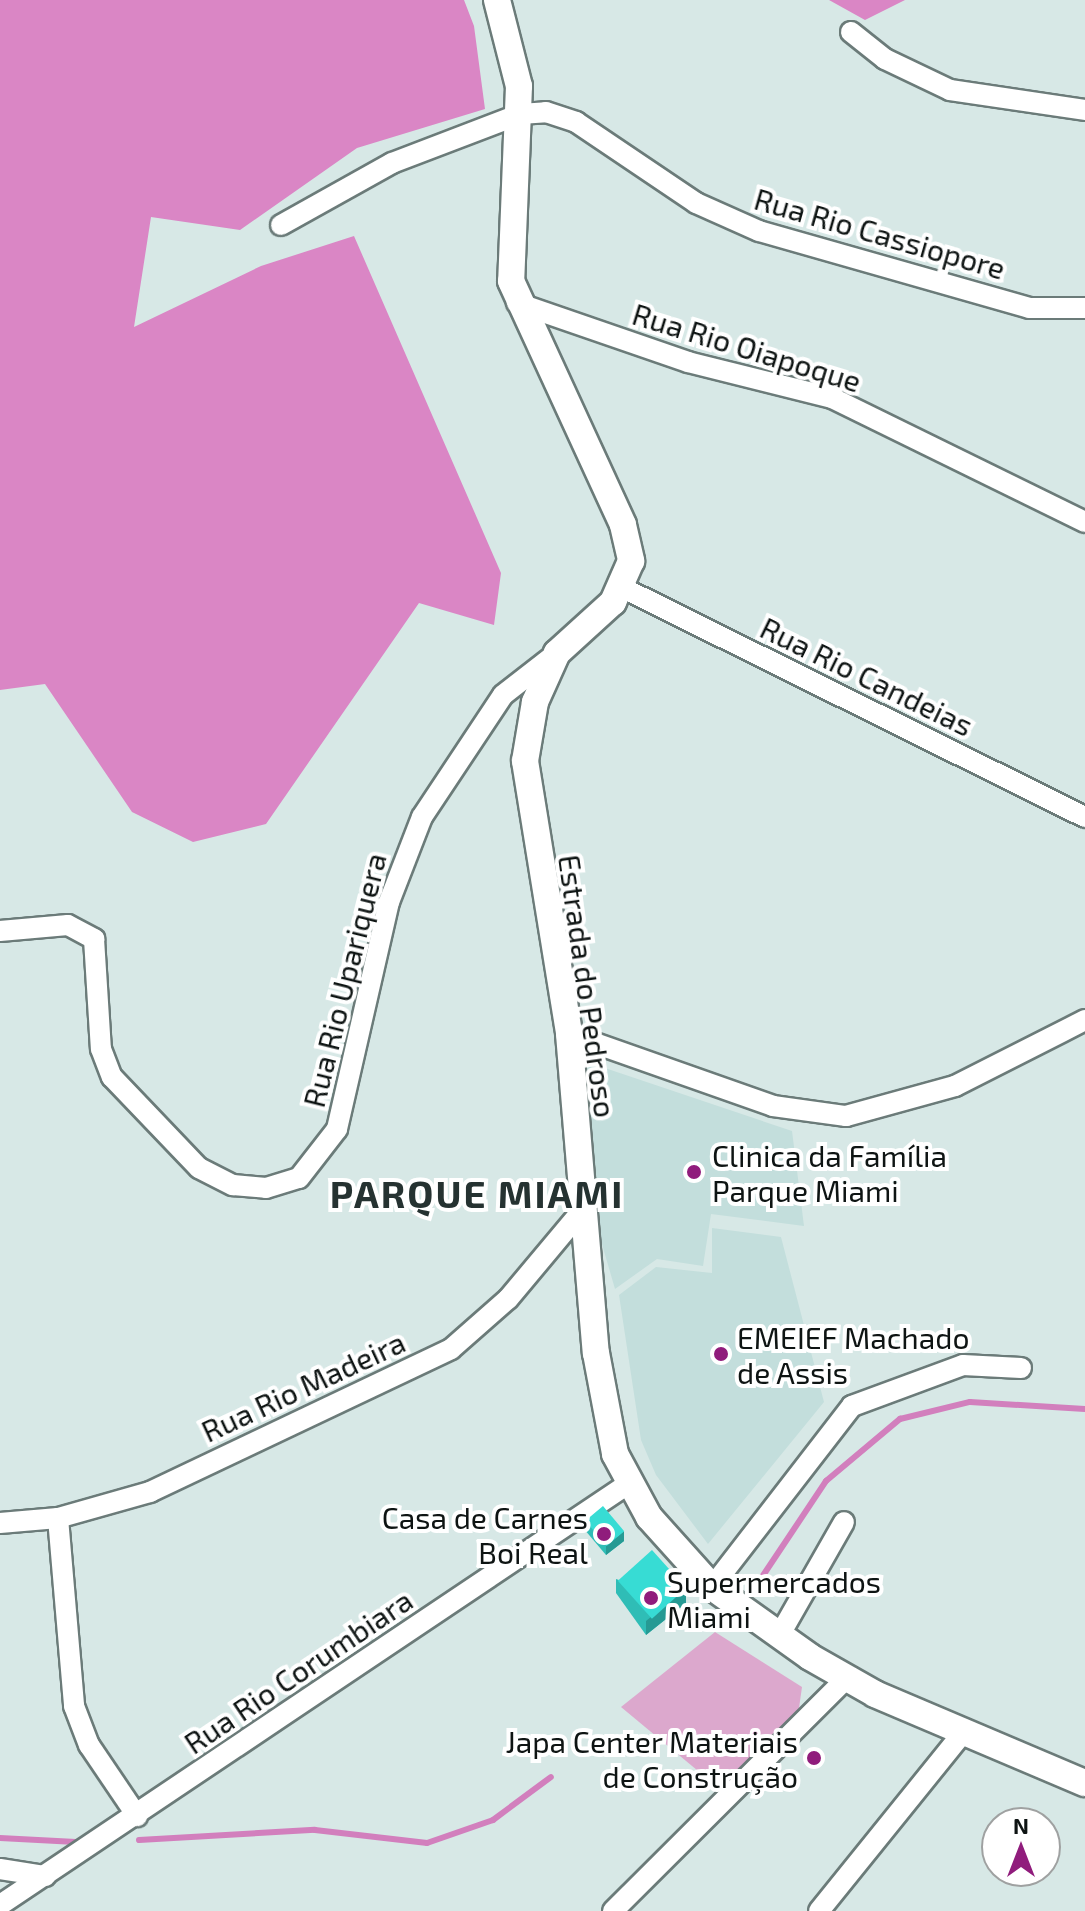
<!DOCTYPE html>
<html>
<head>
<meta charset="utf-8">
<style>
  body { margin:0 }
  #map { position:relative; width:1085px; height:1911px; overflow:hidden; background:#d7e8e6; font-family:"Exo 2",sans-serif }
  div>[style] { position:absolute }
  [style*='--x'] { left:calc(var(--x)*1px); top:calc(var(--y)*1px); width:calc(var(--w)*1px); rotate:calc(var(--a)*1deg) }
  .built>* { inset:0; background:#c3dedc }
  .green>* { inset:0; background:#dca8cd }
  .forest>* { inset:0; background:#da86c5 }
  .stream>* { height:6px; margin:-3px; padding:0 3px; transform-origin:3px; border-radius:3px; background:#d27fbd }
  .roads { filter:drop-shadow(2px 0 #6b7b79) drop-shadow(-2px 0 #6b7b79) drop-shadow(0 2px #6b7b79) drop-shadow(0 -2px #6b7b79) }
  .minor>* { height:20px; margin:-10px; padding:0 10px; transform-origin:10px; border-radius:10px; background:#fff }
  .major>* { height:26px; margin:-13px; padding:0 13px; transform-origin:13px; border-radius:13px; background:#fff }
  .wall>* { inset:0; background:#2fbdb6 }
  .shaded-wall>* { inset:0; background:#269a94 }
  .building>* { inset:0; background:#37dcd4; transform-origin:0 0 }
  .dots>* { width:22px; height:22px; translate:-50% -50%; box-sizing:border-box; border:4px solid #fff; border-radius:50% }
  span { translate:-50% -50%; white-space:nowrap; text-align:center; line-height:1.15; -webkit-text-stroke:8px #fff; paint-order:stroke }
  .street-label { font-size:30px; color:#0e1413 }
  .poi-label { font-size:30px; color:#0e1413 }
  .left { translate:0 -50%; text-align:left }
  .right { translate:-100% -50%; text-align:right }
  .district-label { font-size:38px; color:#253231; font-weight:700; letter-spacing:2px }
  .north { position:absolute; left:981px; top:1807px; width:80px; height:80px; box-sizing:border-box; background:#fff; border:2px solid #9fa1a1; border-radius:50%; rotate:0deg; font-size:22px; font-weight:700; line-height:32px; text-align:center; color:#0e1413 }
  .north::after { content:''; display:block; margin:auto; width:28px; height:36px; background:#901c7c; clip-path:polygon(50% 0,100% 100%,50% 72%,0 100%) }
</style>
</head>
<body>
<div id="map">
  <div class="built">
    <div style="clip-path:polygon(593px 1064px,792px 1131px,804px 1226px,711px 1214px,703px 1266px,657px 1259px,615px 1289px,593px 1213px,584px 1071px)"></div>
    <div style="clip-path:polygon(712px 1228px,781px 1237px,824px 1402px,708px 1544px,656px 1475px,641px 1440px,619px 1295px,656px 1267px,712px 1273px)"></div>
  </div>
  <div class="green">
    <div style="clip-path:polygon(715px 1632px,802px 1687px,799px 1708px,783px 1730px,721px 1790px,621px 1707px)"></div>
  </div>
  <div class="forest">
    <div style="clip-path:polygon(0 0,464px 0,474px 26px,485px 109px,357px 148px,240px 230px,151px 217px,134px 327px,261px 266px,354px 236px,501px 573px,494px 625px,419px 603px,266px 824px,193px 842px,132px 812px,45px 684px,0 690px)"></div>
    <div style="clip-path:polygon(829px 0,905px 0,865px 20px)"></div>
  </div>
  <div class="stream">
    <div style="--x:758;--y:1583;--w:123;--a:-56.3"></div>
    <div style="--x:826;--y:1481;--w:97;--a:-40"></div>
    <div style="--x:900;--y:1419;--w:72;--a:-13.7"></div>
    <div style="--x:970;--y:1402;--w:115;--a:3.5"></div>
    <div style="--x:0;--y:1838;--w:76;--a:3"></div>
    <div style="--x:139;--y:1840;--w:176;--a:-3.3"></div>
    <div style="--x:315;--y:1830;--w:113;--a:6.6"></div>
    <div style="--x:427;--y:1843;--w:70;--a:-19.2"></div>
    <div style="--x:493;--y:1820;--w:72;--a:-36.6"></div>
  </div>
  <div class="roads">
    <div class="minor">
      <div style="--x:851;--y:32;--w:43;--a:38.5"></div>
      <div style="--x:885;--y:59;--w:72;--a:25.5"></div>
      <div style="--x:950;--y:90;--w:136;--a:8.4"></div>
      <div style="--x:281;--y:225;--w:127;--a:-29.2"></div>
      <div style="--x:392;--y:163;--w:137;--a:-20.9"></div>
      <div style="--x:520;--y:114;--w:26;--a:-4"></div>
      <div style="--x:546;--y:112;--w:32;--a:18"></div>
      <div style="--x:576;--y:122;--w:145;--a:34"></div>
      <div style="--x:696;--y:203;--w:69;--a:24"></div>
      <div style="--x:759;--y:231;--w:281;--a:15.9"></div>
      <div style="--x:1029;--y:308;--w:56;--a:0"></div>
      <div style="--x:517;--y:303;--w:181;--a:19"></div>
      <div style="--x:688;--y:362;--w:148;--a:14"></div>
      <div style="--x:832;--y:398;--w:282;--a:26.1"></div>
      <div style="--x:623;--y:588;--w:516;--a:26.37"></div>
      <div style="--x:0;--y:931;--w:68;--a:-5"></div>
      <div style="--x:68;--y:925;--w:30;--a:28"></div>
      <div style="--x:94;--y:939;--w:110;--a:86.4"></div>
      <div style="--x:101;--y:1049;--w:30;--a:69"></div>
      <div style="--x:112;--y:1077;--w:126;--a:46.3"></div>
      <div style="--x:199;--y:1168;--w:38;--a:27"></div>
      <div style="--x:233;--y:1185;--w:33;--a:5"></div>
      <div style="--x:266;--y:1188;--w:34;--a:-17"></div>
      <div style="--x:299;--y:1178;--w:62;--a:-52.2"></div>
      <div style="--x:337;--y:1129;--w:233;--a:-77.1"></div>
      <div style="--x:389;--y:902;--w:91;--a:-68.8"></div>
      <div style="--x:422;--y:817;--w:146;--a:-56.4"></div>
      <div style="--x:503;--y:695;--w:68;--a:-37.9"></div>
      <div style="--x:569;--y:1034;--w:216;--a:19.4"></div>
      <div style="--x:773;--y:1106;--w:74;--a:7.8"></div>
      <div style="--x:846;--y:1116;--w:113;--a:-15.4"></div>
      <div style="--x:955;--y:1086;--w:146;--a:-26.9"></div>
      <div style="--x:58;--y:1518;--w:189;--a:85.1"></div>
      <div style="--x:74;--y:1706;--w:42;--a:69"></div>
      <div style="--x:89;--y:1745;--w:86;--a:55.9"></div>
      <div style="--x:0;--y:1523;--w:58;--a:-4.9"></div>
      <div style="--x:58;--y:1518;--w:96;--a:-15.8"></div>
      <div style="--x:150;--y:1492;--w:333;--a:-25.4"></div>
      <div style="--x:451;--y:1349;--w:76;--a:-41.3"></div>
      <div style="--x:508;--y:1299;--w:112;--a:-50.1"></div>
      <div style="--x:712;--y:1587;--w:229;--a:-52.3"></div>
      <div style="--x:852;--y:1406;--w:118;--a:-20.3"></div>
      <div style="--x:963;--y:1365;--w:58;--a:3"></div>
      <div style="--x:779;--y:1636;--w:131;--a:-60.3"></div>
      <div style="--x:0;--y:1869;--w:46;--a:8.8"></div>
      <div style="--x:0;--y:1905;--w:756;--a:-33.84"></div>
      <div style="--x:613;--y:1911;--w:329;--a:-44.9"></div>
      <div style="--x:819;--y:1911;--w:233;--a:-51.1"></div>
    </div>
    <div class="major">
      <div style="--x:497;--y:0;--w:89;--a:75.7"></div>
      <div style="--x:519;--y:86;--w:195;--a:92.3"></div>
      <div style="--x:511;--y:281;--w:268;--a:65.3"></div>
      <div style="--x:623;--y:525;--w:37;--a:77"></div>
      <div style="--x:631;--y:561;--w:45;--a:113.7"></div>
      <div style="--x:613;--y:602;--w:76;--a:137.7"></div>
      <div style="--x:557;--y:653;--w:54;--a:114.2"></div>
      <div style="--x:535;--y:702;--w:60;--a:99.6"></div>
      <div style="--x:525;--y:761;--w:277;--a:80.8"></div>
      <div style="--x:569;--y:1034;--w:320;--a:85.2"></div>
      <div style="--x:596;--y:1353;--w:103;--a:79.3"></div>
      <div style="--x:615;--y:1454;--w:72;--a:61.6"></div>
      <div style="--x:649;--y:1517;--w:94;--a:48"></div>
      <div style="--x:712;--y:1587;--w:120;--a:35.5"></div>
      <div style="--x:810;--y:1657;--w:75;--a:29.6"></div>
      <div style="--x:875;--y:1694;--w:228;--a:23"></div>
    </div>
  </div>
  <div class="wall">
    <div style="clip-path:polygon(584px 1519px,624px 1541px,606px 1555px,584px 1529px)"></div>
    <div style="clip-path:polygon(616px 1579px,686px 1603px,646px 1635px,616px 1593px)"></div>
  </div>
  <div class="shaded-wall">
    <div style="clip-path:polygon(624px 1531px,624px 1541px,606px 1555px,606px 1545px)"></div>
    <div style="clip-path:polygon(686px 1588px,686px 1603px,646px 1635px,646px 1621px)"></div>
  </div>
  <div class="building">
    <div style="left:603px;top:1506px;width:33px;height:23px;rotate:50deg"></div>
    <div style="left:652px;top:1550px;width:51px;height:46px;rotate:48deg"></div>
  </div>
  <div class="dots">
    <div style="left:694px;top:1172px;background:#901c7c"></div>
    <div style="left:721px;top:1354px;background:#901c7c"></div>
    <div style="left:604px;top:1534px;background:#901c7c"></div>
    <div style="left:651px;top:1598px;background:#901c7c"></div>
    <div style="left:814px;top:1758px;background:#901c7c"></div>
  </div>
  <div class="street-label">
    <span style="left:880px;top:233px;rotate:16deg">Rua Rio Cassiopore</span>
    <span style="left:747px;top:347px;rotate:17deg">Rua Rio Oiapoque</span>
    <span style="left:867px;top:676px;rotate:26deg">Rua Rio Candeias</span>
    <span style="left:344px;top:980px;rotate:-76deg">Rua Rio Upariquera</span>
    <span style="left:588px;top:986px;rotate:82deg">Estrada do Pedroso</span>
    <span style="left:303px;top:1386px;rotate:-25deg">Rua Rio Madeira</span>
    <span style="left:298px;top:1671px;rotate:-34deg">Rua Rio Corumbiara</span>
  </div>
  <div class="poi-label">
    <span class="left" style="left:712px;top:1172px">Clinica da Família<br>Parque Miami</span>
    <span class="left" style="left:737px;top:1354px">EMEIEF Machado<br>de Assis</span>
    <span class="right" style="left:588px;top:1534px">Casa de Carnes<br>Boi Real</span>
    <span class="left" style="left:667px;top:1598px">Supermercados<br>Miami</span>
    <span class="right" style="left:798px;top:1758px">Japa Center Materiais<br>de Construção</span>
  </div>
  <div class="district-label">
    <span style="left:477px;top:1194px">PARQUE MIAMI</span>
  </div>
  <div class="north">N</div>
</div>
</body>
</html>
